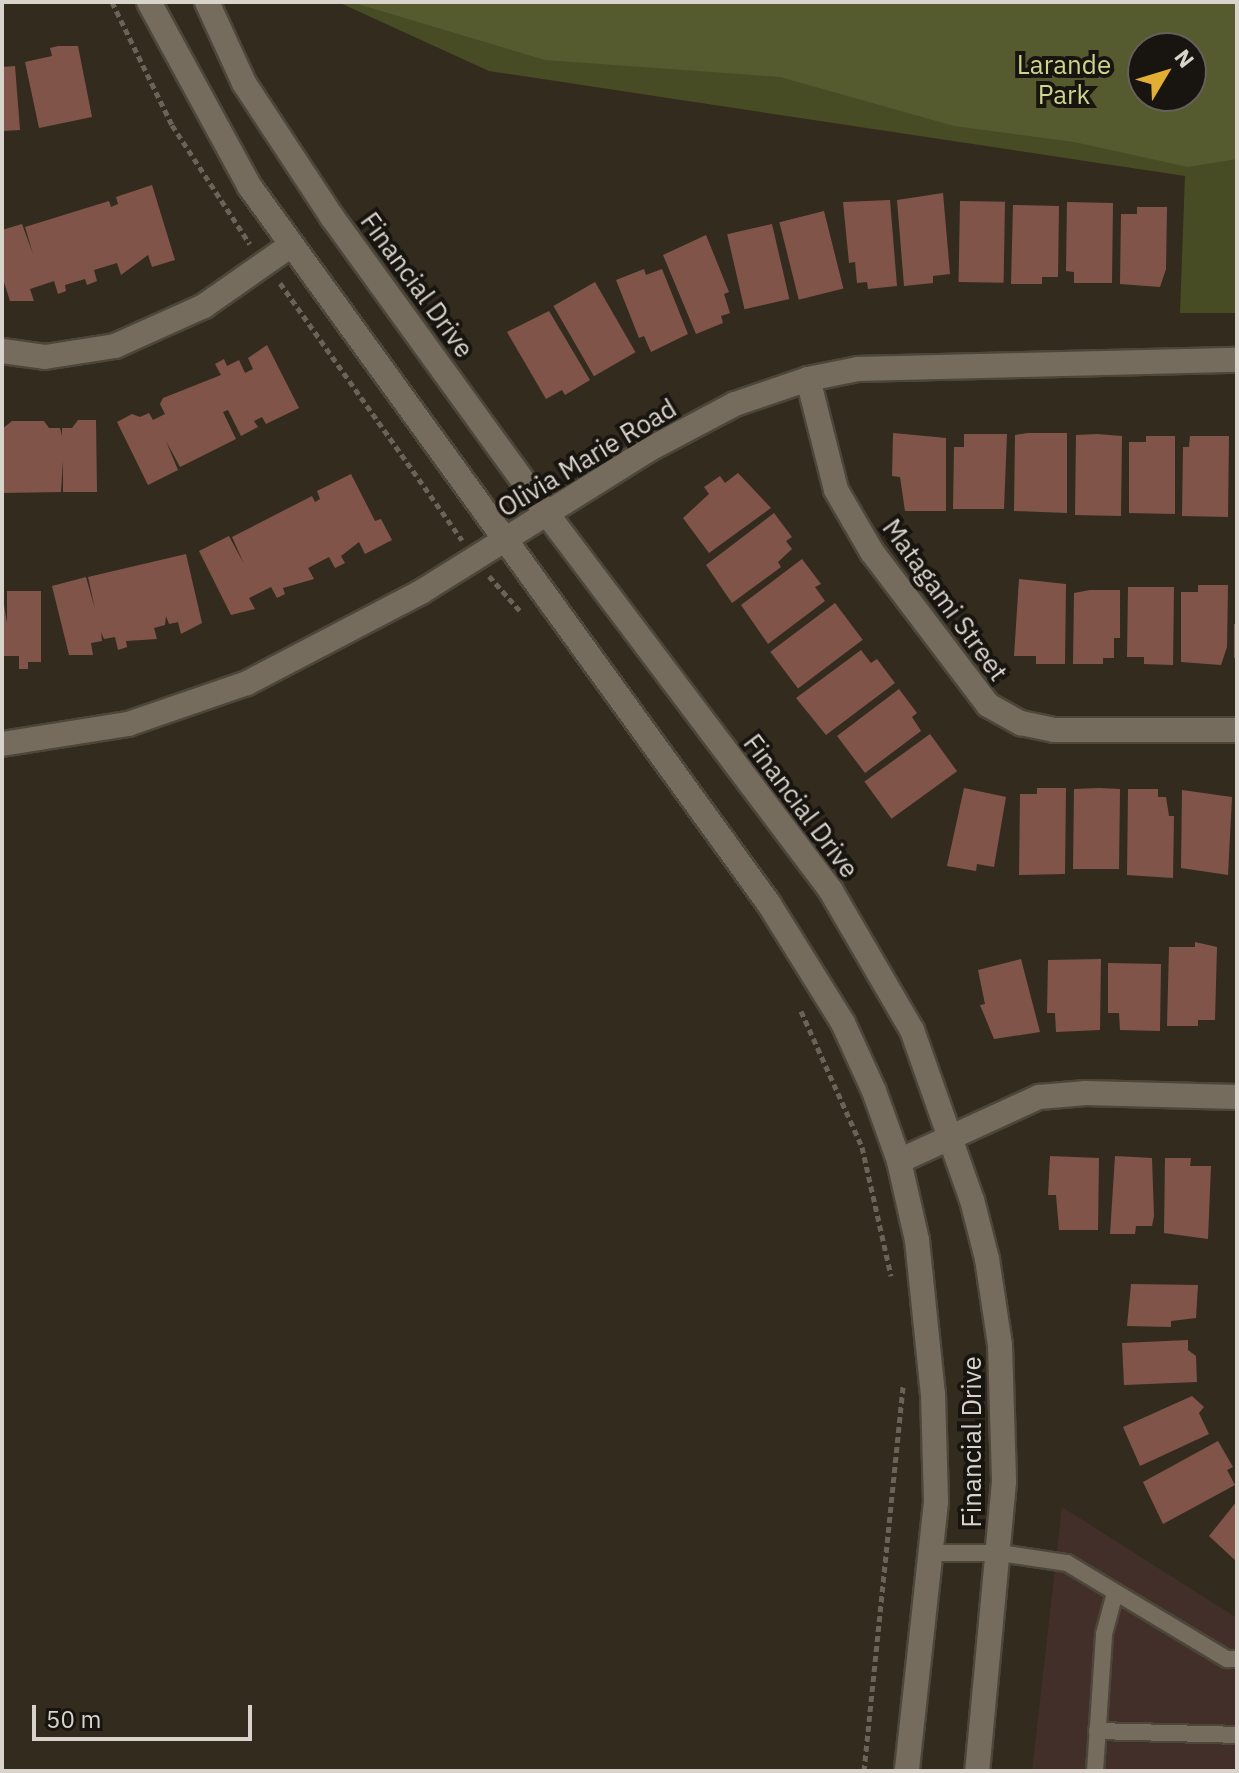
<!DOCTYPE html>
<html>
<head>
<meta charset="utf-8">
<style>
  body { margin:0 }
  #map { position:relative; width:1239px; height:1773px; overflow:hidden; background:#342b1f; font-family:"IBM Plex Sans",sans-serif }
  div>[style] { position:absolute }
  [style*='--x'] { left:calc(var(--x)*1px); top:calc(var(--y)*1px); width:calc(var(--w)*1px); rotate:calc(var(--a)*1deg) }
  .commercial>* { inset:0; background:#422f29 }
  .green>* { inset:0; background:#484c25 }
  .forest>* { inset:0; background:#565a2f }
  .building>* { inset:0; background:#81544a; transform-origin:0 0 }
  .path>* { height:5px; margin-top:-2.5px; transform-origin:0; background:repeating-linear-gradient(90deg,#6b6358 0 6px,transparent 0 10px) }
  .roads { filter:drop-shadow(2px 0 #4d463b) drop-shadow(-2px 0 #4d463b) drop-shadow(0 2px #4d463b) drop-shadow(0 -2px #4d463b) }
  .service>* { height:16px; margin:-8px; padding:0 8px; transform-origin:8px; border-radius:8px; background:#766c5e }
  .minor>* { height:24px; margin:-12px; padding:0 12px; transform-origin:12px; border-radius:12px; background:#766c5e }
  .tertiary>* { height:24px; margin:-12px; padding:0 12px; transform-origin:12px; border-radius:12px; background:#766c5e }
  span { translate:-50% -50%; white-space:nowrap; text-align:center; line-height:1.15; -webkit-text-stroke:8px #18140f; paint-order:stroke }
  .park-label { font-size:26px; color:#cdd58d }
  .street-label { font-size:26px; color:#d8d3cb }
  .frame { position:absolute; inset:0; border:4px solid #d8d3cb; pointer-events:none }
  .north { position:absolute; left:1127px; top:32px; width:80px; height:80px; box-sizing:border-box; background:#18140f; border:2px solid #65605a; border-radius:50%; rotate:52deg; font-size:22px; font-weight:700; line-height:32px; text-align:center; color:#d8d3cb }
  .north::after { content:''; display:block; margin:auto; width:28px; height:36px; background:#e2af34; clip-path:polygon(50% 0,100% 100%,50% 72%,0 100%) }
  .scale { position:absolute; left:32px; top:1705px; width:220px; height:36px; box-sizing:border-box; border:4px solid #d8d3cb; border-top:0; padding-left:10px; font-size:24px; line-height:28px; white-space:nowrap; color:#d8d3cb; -webkit-text-stroke:6px #18140f; paint-order:stroke }
</style>
</head>
<body>
<div id="map">
  <div class="commercial">
    <div style="clip-path:polygon(1062px 1507px,1237px 1618px,1237px 1771px,1032px 1771px)"></div>
  </div>
  <div class="green">
    <div style="clip-path:polygon(evenodd,338px 2px,1237px 2px,1237px 313px,1180px 313px,1185px 176px,489px 71px,338px 2px,1143px 48px,1191px 48px,1191px 96px,1143px 96px,1143px 48px)"></div>
  </div>
  <div class="forest">
    <div style="clip-path:polygon(evenodd,351px 2px,1237px 2px,1237px 159px,1188px 167px,1074px 142px,954px 126px,780px 77px,545px 60px,351px 2px,1143px 48px,1191px 48px,1191px 96px,1143px 96px,1143px 48px)"></div>
  </div>
  <div class="building">
    <div style="clip-path:polygon(58px 46px,78px 46px,92px 117px,39px 128px,25px 62px,52px 56px,50px 48px)"></div>
    <div style="clip-path:polygon(15px 66px,20px 130px,2px 131px,2px 67px)"></div>
    <div style="clip-path:polygon(152px 185px,175px 260px,152px 267px,148px 255px,121px 275px,117px 263px,94px 270px,97px 281px,87px 285px,85px 279px,65px 285px,66px 291px,58px 294px,54px 281px,30px 289px,34px 301px,10px 301px,2px 276px,2px 230px,22px 224px,33px 254px,25px 227px,109px 201px,111px 207px,118px 204px,116px 197px)"></div>
    <div style="clip-path:polygon(943px 193px,950px 274px,933px 276px,933px 283px,904px 286px,897px 200px)"></div>
    <div style="clip-path:polygon(890px 200px,897px 286px,868px 289px,867px 282px,857px 283px,855px 262px,849px 263px,843px 202px)"></div>
    <div style="left:960px;top:201px;width:45px;height:81px;rotate:1deg"></div>
    <div style="clip-path:polygon(1067px 202px,1113px 203px,1112px 283px,1074px 283px,1074px 272px,1066px 271px)"></div>
    <div style="clip-path:polygon(1013px 205px,1059px 206px,1058px 277px,1042px 277px,1042px 284px,1011px 284px)"></div>
    <div style="clip-path:polygon(1137px 207px,1167px 207px,1166px 269px,1160px 287px,1120px 284px,1121px 214px,1137px 214px)"></div>
    <div style="left:824px;top:211px;width:80px;height:46px;rotate:76deg"></div>
    <div style="left:772px;top:224px;width:77px;height:46px;rotate:77deg"></div>
    <div style="clip-path:polygon(706px 235px,729px 292px,724px 294px,730px 313px,721px 316px,723px 323px,696px 334px,663px 255px)"></div>
    <div style="clip-path:polygon(644px 269px,646px 275px,662px 269px,688px 334px,651px 352px,644px 336px,639px 338px,616px 280px)"></div>
    <div style="left:595px;top:282px;width:81px;height:48px;rotate:60deg"></div>
    <div style="clip-path:polygon(549px 311px,590px 380px,565px 395px,562px 390px,546px 399px,507px 332px)"></div>
    <div style="clip-path:polygon(267px 345px,299px 408px,266px 424px,262px 417px,254px 421px,258px 427px,241px 436px,228px 410px,223px 412px,236px 439px,180px 467px,166px 441px,178px 470px,148px 485px,117px 422px,132px 414px,140px 417px,149px 413px,153px 420px,165px 414px,160px 404px,163px 398px,221px 375px,215px 364px,224px 359px,227px 366px,239px 360px,245px 373px,253px 369px,248px 358px)"></div>
    <div style="clip-path:polygon(78px 420px,96px 420px,97px 492px,63px 492px,63px 460px,61px 492px,2px 493px,2px 429px,12px 421px,44px 421px,49px 428px,60px 428px,62px 436px,62px 428px,72px 428px)"></div>
    <div style="clip-path:polygon(893px 433px,946px 438px,946px 511px,905px 511px,900px 477px,892px 476px)"></div>
    <div style="clip-path:polygon(1028px 433px,1067px 433px,1067px 513px,1014px 511px,1015px 435px)"></div>
    <div style="clip-path:polygon(964px 434px,1007px 434px,1004px 509px,953px 509px,954px 447px,964px 447px)"></div>
    <div style="clip-path:polygon(1097px 434px,1122px 436px,1121px 516px,1075px 515px,1076px 435px)"></div>
    <div style="clip-path:polygon(1146px 436px,1175px 436px,1175px 514px,1129px 513px,1129px 442px,1146px 442px)"></div>
    <div style="clip-path:polygon(1190px 436px,1229px 436px,1228px 517px,1182px 516px,1183px 447px,1189px 447px)"></div>
    <div style="clip-path:polygon(738px 473px,771px 508px,709px 553px,683px 518px,709px 494px,704px 487px,720px 476px,725px 483px)"></div>
    <div style="clip-path:polygon(351px 474px,375px 521px,381px 519px,392px 540px,365px 554px,359px 542px,341px 556px,345px 563px,335px 568px,329px 557px,308px 568px,314px 579px,283px 588px,285px 594px,277px 598px,271px 587px,249px 598px,255px 609px,231px 615px,199px 551px,229px 536px,244px 564px,232px 537px,312px 496px,315px 502px,320px 499px,317px 491px)"></div>
    <div style="clip-path:polygon(774px 513px,792px 537px,786px 541px,792px 549px,778px 562px,781px 567px,732px 603px,706px 565px)"></div>
    <div style="clip-path:polygon(186px 554px,202px 623px,181px 634px,178px 622px,169px 624px,166px 616px,165px 625px,154px 628px,157px 639px,126px 641px,127px 647px,118px 650px,115px 637px,104px 639px,101px 632px,102px 641px,91px 643px,93px 655px,69px 655px,52px 586px,86px 577px,95px 609px,88px 577px)"></div>
    <div style="clip-path:polygon(802px 559px,821px 584px,815px 587px,825px 601px,768px 644px,741px 605px)"></div>
    <div style="clip-path:polygon(1019px 579px,1066px 584px,1065px 664px,1036px 664px,1036px 656px,1014px 656px)"></div>
    <div style="clip-path:polygon(1198px 585px,1228px 585px,1227px 647px,1221px 665px,1181px 662px,1181px 592px,1198px 592px)"></div>
    <div style="clip-path:polygon(1128px 587px,1174px 587px,1173px 665px,1144px 664px,1144px 657px,1127px 657px)"></div>
    <div style="clip-path:polygon(1090px 590px,1120px 590px,1120px 638px,1114px 638px,1114px 658px,1103px 658px,1103px 664px,1073px 664px,1074px 593px)"></div>
    <div style="clip-path:polygon(7px 591px,41px 591px,41px 662px,28px 662px,28px 669px,19px 669px,19px 656px,2px 656px,2px 593px,7px 623px)"></div>
    <div style="left:835px;top:603px;width:46px;height:81px;rotate:53deg"></div>
    <div style="left:1234px;top:624px;width:3px;height:34px"></div>
    <div style="clip-path:polygon(861px 650px,871px 663px,877px 659px,895px 683px,826px 735px,796px 698px)"></div>
    <div style="clip-path:polygon(899px 689px,917px 713px,912px 717px,921px 731px,865px 773px,837px 736px)"></div>
    <div style="left:930px;top:734px;width:46px;height:81px;rotate:54deg"></div>
    <div style="clip-path:polygon(964px 788px,1006px 797px,994px 867px,977px 864px,976px 871px,947px 866px)"></div>
    <div style="clip-path:polygon(1037px 788px,1066px 788px,1065px 874px,1019px 875px,1020px 794px,1037px 794px)"></div>
    <div style="clip-path:polygon(1099px 788px,1120px 789px,1119px 869px,1073px 869px,1074px 789px)"></div>
    <div style="clip-path:polygon(1128px 789px,1158px 789px,1158px 797px,1166px 797px,1169px 816px,1174px 816px,1173px 878px,1127px 875px)"></div>
    <div style="clip-path:polygon(1182px 790px,1232px 797px,1228px 875px,1181px 868px)"></div>
    <div style="clip-path:polygon(1195px 942px,1217px 947px,1215px 1020px,1198px 1020px,1198px 1026px,1167px 1026px,1169px 947px,1195px 947px)"></div>
    <div style="clip-path:polygon(1021px 959px,1040px 1032px,994px 1039px,980px 1005px,985px 1004px,978px 970px)"></div>
    <div style="clip-path:polygon(1101px 959px,1100px 1030px,1056px 1032px,1055px 1013px,1047px 1013px,1048px 960px)"></div>
    <div style="clip-path:polygon(1108px 963px,1161px 964px,1160px 1031px,1120px 1030px,1119px 1013px,1108px 1013px)"></div>
    <div style="clip-path:polygon(1050px 1156px,1099px 1158px,1098px 1230px,1059px 1230px,1056px 1195px,1048px 1195px)"></div>
    <div style="clip-path:polygon(1115px 1156px,1152px 1158px,1154px 1216px,1152px 1226px,1136px 1226px,1135px 1234px,1110px 1234px)"></div>
    <div style="clip-path:polygon(1165px 1158px,1191px 1158px,1190px 1166px,1211px 1166px,1208px 1239px,1164px 1233px)"></div>
    <div style="clip-path:polygon(1131px 1284px,1198px 1285px,1196px 1318px,1171px 1321px,1171px 1327px,1127px 1326px)"></div>
    <div style="clip-path:polygon(1188px 1340px,1188px 1350px,1196px 1356px,1197px 1382px,1124px 1385px,1122px 1343px)"></div>
    <div style="clip-path:polygon(1192px 1396px,1204px 1407px,1199px 1413px,1209px 1434px,1140px 1466px,1123px 1427px)"></div>
    <div style="clip-path:polygon(1218px 1441px,1233px 1467px,1227px 1470px,1235px 1485px,1163px 1524px,1143px 1482px)"></div>
    <div style="clip-path:polygon(1237px 1501px,1237px 1562px,1209px 1536px)"></div>
  </div>
  <div class="path">
    <div style="--x:112;--y:2;--w:137;--a:64"></div>
    <div style="--x:172;--y:125;--w:142;--a:56.8"></div>
    <div style="--x:280;--y:283;--w:315;--a:54.7"></div>
    <div style="--x:489;--y:576;--w:50;--a:48.3"></div>
    <div style="--x:801;--y:1011;--w:149;--a:65.8"></div>
    <div style="--x:862;--y:1147;--w:132;--a:77.3"></div>
    <div style="--x:864;--y:1771;--w:388;--a:-84.2"></div>
  </div>
  <div class="roads">
    <div class="service">
      <div style="--x:931;--y:1553;--w:69;--a:0"></div>
      <div style="--x:1000;--y:1553;--w:68;--a:8.5"></div>
      <div style="--x:1067;--y:1563;--w:187;--a:31"></div>
      <div style="--x:1227;--y:1659;--w:10;--a:0"></div>
      <div style="--x:1097;--y:1731;--w:140;--a:1.6"></div>
      <div style="--x:1095;--y:1771;--w:137;--a:-86.2"></div>
      <div style="--x:1104;--y:1634;--w:42;--a:-75"></div>
    </div>
    <div class="minor">
      <div style="--x:2;--y:351;--w:43;--a:7.9"></div>
      <div style="--x:45;--y:357;--w:71;--a:-8.9"></div>
      <div style="--x:115;--y:346;--w:98;--a:-24.2"></div>
      <div style="--x:204;--y:306;--w:106;--a:-35"></div>
      <div style="--x:808;--y:379;--w:114;--a:75.8"></div>
      <div style="--x:836;--y:490;--w:72;--a:59.9"></div>
      <div style="--x:872;--y:552;--w:192;--a:52.8"></div>
      <div style="--x:988;--y:705;--w:38;--a:29"></div>
      <div style="--x:1021;--y:723;--w:34;--a:12"></div>
      <div style="--x:1054;--y:730;--w:183;--a:0"></div>
      <div style="--x:2;--y:744;--w:128;--a:-9"></div>
      <div style="--x:128;--y:724;--w:126;--a:-19"></div>
      <div style="--x:247;--y:683;--w:196;--a:-27.6"></div>
      <div style="--x:421;--y:592;--w:268;--a:-32"></div>
      <div style="--x:648;--y:450;--w:98;--a:-27.9"></div>
      <div style="--x:735;--y:404;--w:77;--a:-18.9"></div>
      <div style="--x:808;--y:379;--w:51;--a:-11.3"></div>
      <div style="--x:858;--y:369;--w:379;--a:-1.4"></div>
      <div style="--x:899;--y:1161;--w:154;--a:-24.6"></div>
      <div style="--x:1039;--y:1097;--w:47;--a:-4.9"></div>
      <div style="--x:1086;--y:1093;--w:151;--a:1.5"></div>
    </div>
    <div class="tertiary">
      <div style="--x:149;--y:2;--w:211;--a:61.4"></div>
      <div style="--x:250;--y:187;--w:885;--a:54.1"></div>
      <div style="--x:769;--y:904;--w:140;--a:58.1"></div>
      <div style="--x:843;--y:1023;--w:75;--a:65.5"></div>
      <div style="--x:874;--y:1091;--w:74;--a:70.3"></div>
      <div style="--x:899;--y:1161;--w:81;--a:77.2"></div>
      <div style="--x:917;--y:1240;--w:155;--a:84.1"></div>
      <div style="--x:933;--y:1394;--w:108;--a:88.4"></div>
      <div style="--x:936;--y:1502;--w:271;--a:96.2"></div>
      <div style="--x:207;--y:2;--w:89;--a:65.4"></div>
      <div style="--x:244;--y:83;--w:160;--a:56.7"></div>
      <div style="--x:332;--y:217;--w:368;--a:54.1"></div>
      <div style="--x:548;--y:515;--w:471;--a:53"></div>
      <div style="--x:831;--y:891;--w:161;--a:59.8"></div>
      <div style="--x:912;--y:1030;--w:180;--a:70.6"></div>
      <div style="--x:972;--y:1200;--w:61;--a:75.7"></div>
      <div style="--x:987;--y:1259;--w:87;--a:81.4"></div>
      <div style="--x:1000;--y:1345;--w:137;--a:88.3"></div>
      <div style="--x:1004;--y:1482;--w:290;--a:95.3"></div>
    </div>
  </div>
  <div class="park-label">
    <span style="left:1064px;top:80px">Larande<br>Park</span>
  </div>
  <div class="street-label">
    <span style="left:417px;top:285px;rotate:54deg">Financial Drive</span>
    <span style="left:587px;top:458px;rotate:-31deg">Olivia Marie Road</span>
    <span style="left:945px;top:600px;rotate:54deg">Matagami Street</span>
    <span style="left:801px;top:806px;rotate:53deg">Financial Drive</span>
    <span style="left:972px;top:1442px;rotate:-90deg">Financial Drive</span>
  </div>
  <div class="frame"></div>
  <div class="north">N</div>
  <div class="scale">50 m</div>
</div>
</body>
</html>
